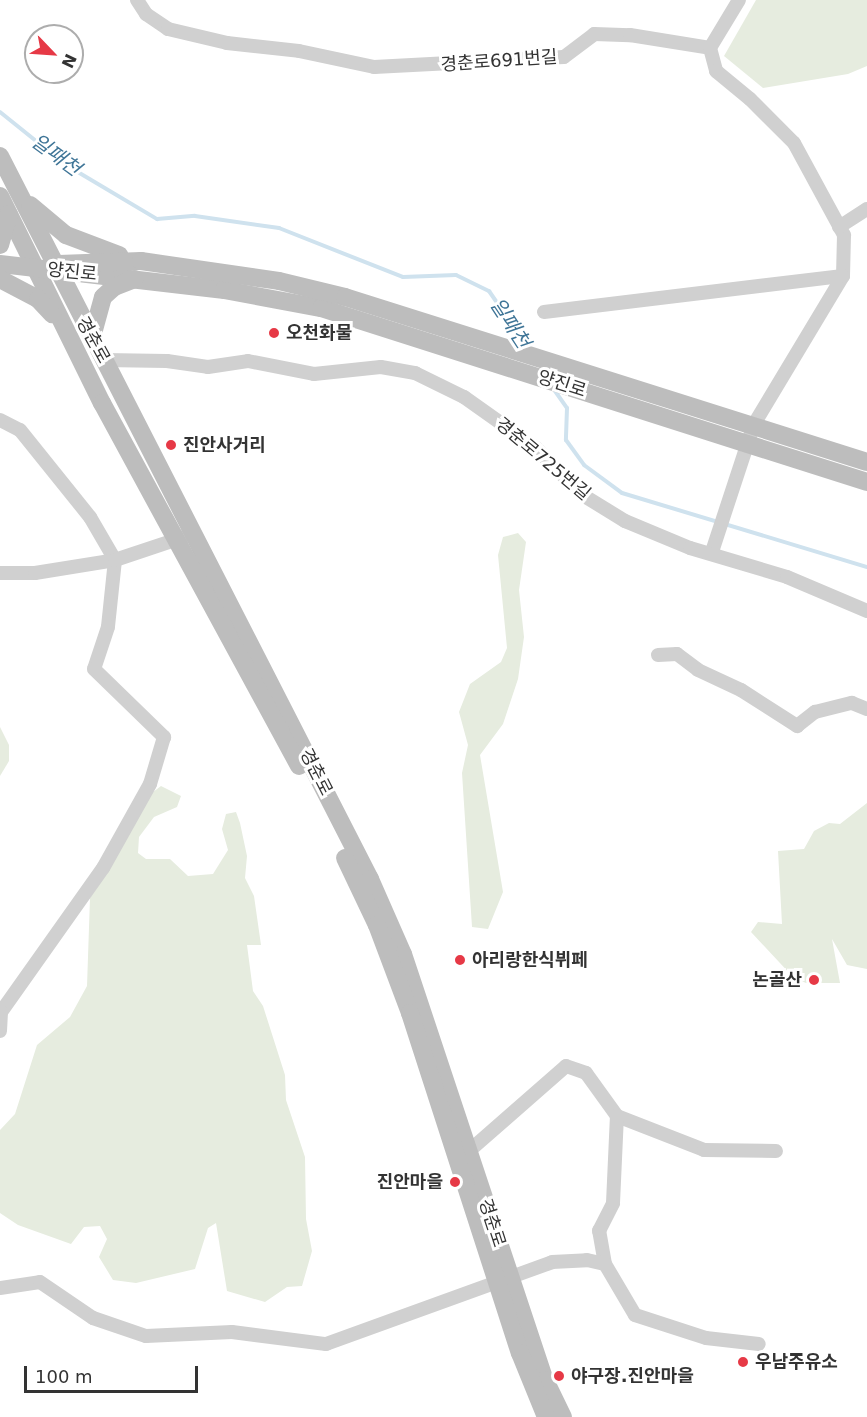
<!DOCTYPE html>
<html>
<head>
<meta charset="utf-8">
<style>
  body { margin:0 }
  #map { position:relative; width:867px; height:1417px; overflow:hidden; background:#fff; font-family:"DejaVu Sans","Noto Sans KR",sans-serif }
  div>[style] { position:absolute }
  [style*='--x'] { left:calc(var(--x)*1px); top:calc(var(--y)*1px); width:calc(var(--w)*1px); rotate:calc(var(--a)*1deg) }
  .green>* { inset:0; background:#e6ecdf }
  .stream>* { height:4px; margin:-2px; padding:0 2px; transform-origin:2px; border-radius:2px; background:#cfe2ee }
  .street>* { height:14px; margin:-7px; padding:0 7px; transform-origin:7px; border-radius:7px; background:#d0d0d0 }
  .secondary>* { height:18px; margin:-9px; padding:0 9px; transform-origin:9px; border-radius:9px; background:#bdbdbd }
  .dots>* { width:16px; height:16px; translate:-50% -50%; box-sizing:border-box; border:3px solid #fff; border-radius:50% }
  span { translate:-50% -50%; white-space:nowrap; text-align:center; line-height:1.15; -webkit-text-stroke:6px #fff; paint-order:stroke }
  .street-label { font-size:18px; color:#333 }
  .poi-label { font-size:18px; color:#333; font-weight:700 }
  .left { translate:0 -50%; text-align:left }
  .right { translate:-100% -50%; text-align:right }
  .water-label { font-size:20px; color:#3f7597; font-style:italic }
  .north { position:absolute; left:24px; top:24px; width:60px; height:60px; box-sizing:border-box; background:#fff; border:2px solid #adadad; border-radius:50%; rotate:115deg; font-size:16px; font-weight:700; line-height:24px; text-align:center; color:#333 }
  .north::after { content:''; display:block; margin:auto; width:21px; height:27px; background:#e63946; clip-path:polygon(50% 0,100% 100%,50% 72%,0 100%) }
  .scale { position:absolute; left:24px; top:1366px; width:174px; height:27px; box-sizing:border-box; border:3px solid #333; border-top:0; padding-left:8px; font-size:18px; line-height:21px; white-space:nowrap; color:#333; -webkit-text-stroke:4px #fff; paint-order:stroke }
</style>
</head>
<body>
<div id="map">
  <div class="green">
    <div style="clip-path:polygon(756px 0,867px 0,867px 66px,848px 74px,763px 88px,724px 56px)"></div>
    <div style="clip-path:polygon(518px 533px,526px 542px,519px 590px,524px 637px,518px 679px,503px 724px,480px 755px,503px 892px,488px 929px,472px 927px,462px 773px,468px 745px,459px 712px,470px 684px,501px 662px,507px 648px,498px 555px,503px 537px)"></div>
    <div style="clip-path:polygon(0 727px,9px 745px,9px 761px,0 776px)"></div>
    <div style="clip-path:polygon(161px 786px,181px 796px,177px 807px,154px 817px,139px 837px,138px 853px,146px 859px,170px 859px,188px 876px,213px 874px,228px 850px,222px 829px,226px 814px,236px 812px,240px 823px,247px 856px,245px 878px,254px 896px,261px 945px,247px 945px,253px 991px,263px 1006px,285px 1075px,286px 1100px,305px 1157px,306px 1219px,312px 1251px,302px 1286px,287px 1287px,265px 1302px,227px 1291px,216px 1223px,208px 1228px,195px 1269px,136px 1283px,113px 1280px,99px 1257px,107px 1239px,100px 1226px,84px 1227px,71px 1244px,18px 1225px,0 1213px,0 1130px,15px 1114px,37px 1045px,70px 1017px,87px 986px,90px 898px,149px 795px)"></div>
    <div style="clip-path:polygon(867px 803px,867px 969px,847px 965px,832px 939px,840px 983px,806px 983px,793px 977px,751px 932px,758px 922px,782px 924px,778px 851px,804px 849px,814px 831px,829px 823px,840px 824px)"></div>
  </div>
  <div class="stream">
    <div style="--x:0;--y:112;--w:85;--a:38.8"></div>
    <div style="--x:66;--y:165;--w:106;--a:30.7"></div>
    <div style="--x:157;--y:219;--w:38;--a:-5"></div>
    <div style="--x:195;--y:216;--w:85;--a:8.1"></div>
    <div style="--x:279;--y:228;--w:133;--a:21.6"></div>
    <div style="--x:403;--y:277;--w:53;--a:-2.2"></div>
    <div style="--x:456;--y:275;--w:37;--a:26"></div>
    <div style="--x:489;--y:291;--w:70;--a:55.4"></div>
    <div style="--x:555;--y:391;--w:21;--a:55"></div>
    <div style="--x:567;--y:408;--w:32;--a:92"></div>
    <div style="--x:566;--y:440;--w:31;--a:54"></div>
    <div style="--x:584;--y:465;--w:47;--a:36.4"></div>
    <div style="--x:622;--y:493;--w:256;--a:16.8"></div>
  </div>
  <div class="street">
    <div style="--x:137;--y:0;--w:17;--a:57"></div>
    <div style="--x:146;--y:14;--w:27;--a:34"></div>
    <div style="--x:168;--y:29;--w:61;--a:13.3"></div>
    <div style="--x:227;--y:43;--w:72;--a:6.3"></div>
    <div style="--x:299;--y:51;--w:77;--a:12"></div>
    <div style="--x:374;--y:67;--w:190;--a:-3"></div>
    <div style="--x:564;--y:57;--w:38;--a:-37"></div>
    <div style="--x:594;--y:34;--w:36;--a:2"></div>
    <div style="--x:630;--y:35;--w:81;--a:9.2"></div>
    <div style="--x:710;--y:48;--w:24;--a:75"></div>
    <div style="--x:716;--y:71;--w:44;--a:39.5"></div>
    <div style="--x:750;--y:99;--w:62;--a:45"></div>
    <div style="--x:794;--y:143;--w:105;--a:61.5"></div>
    <div style="--x:844;--y:235;--w:41;--a:91.4"></div>
    <div style="--x:843;--y:276;--w:173;--a:121"></div>
    <div style="--x:754;--y:424;--w:135;--a:108.2"></div>
    <div style="--x:710;--y:48;--w:56;--a:-58.9"></div>
    <div style="--x:839;--y:227;--w:33;--a:-33"></div>
    <div style="--x:544;--y:312;--w:301;--a:-6.9"></div>
    <div style="--x:104;--y:360;--w:63;--a:0.9"></div>
    <div style="--x:167;--y:361;--w:41;--a:8.3"></div>
    <div style="--x:208;--y:367;--w:40;--a:-8.5"></div>
    <div style="--x:248;--y:361;--w:67;--a:11.1"></div>
    <div style="--x:314;--y:374;--w:67;--a:-6"></div>
    <div style="--x:381;--y:367;--w:35;--a:10"></div>
    <div style="--x:415;--y:373;--w:55;--a:26.1"></div>
    <div style="--x:464;--y:397;--w:88;--a:35.3"></div>
    <div style="--x:536;--y:448;--w:64;--a:45.6"></div>
    <div style="--x:581;--y:494;--w:52;--a:31.5"></div>
    <div style="--x:625;--y:521;--w:70;--a:22.6"></div>
    <div style="--x:690;--y:548;--w:101;--a:16.6"></div>
    <div style="--x:787;--y:577;--w:87;--a:23"></div>
    <div style="--x:0;--y:420;--w:22;--a:27"></div>
    <div style="--x:20;--y:430;--w:112;--a:51.2"></div>
    <div style="--x:90;--y:517;--w:50;--a:59.8"></div>
    <div style="--x:115;--y:560;--w:67;--a:96"></div>
    <div style="--x:108;--y:627;--w:44;--a:108.4"></div>
    <div style="--x:94;--y:669;--w:98;--a:44.2"></div>
    <div style="--x:164;--y:737;--w:49;--a:106.6"></div>
    <div style="--x:150;--y:784;--w:96;--a:119.2"></div>
    <div style="--x:103;--y:868;--w:176;--a:125.3"></div>
    <div style="--x:1;--y:1012;--w:19;--a:93"></div>
    <div style="--x:0;--y:573;--w:35;--a:0"></div>
    <div style="--x:35;--y:573;--w:81;--a:-9.2"></div>
    <div style="--x:115;--y:560;--w:73;--a:-18.4"></div>
    <div style="--x:658;--y:655;--w:19;--a:-3"></div>
    <div style="--x:677;--y:654;--w:26;--a:37"></div>
    <div style="--x:698;--y:670;--w:47;--a:24.9"></div>
    <div style="--x:741;--y:690;--w:67;--a:32.7"></div>
    <div style="--x:797;--y:726;--w:23;--a:-38"></div>
    <div style="--x:815;--y:712;--w:38;--a:-14"></div>
    <div style="--x:852;--y:703;--w:16;--a:22"></div>
    <div style="--x:469;--y:1151;--w:129;--a:-41.2"></div>
    <div style="--x:566;--y:1066;--w:21;--a:19"></div>
    <div style="--x:586;--y:1073;--w:53;--a:54.2"></div>
    <div style="--x:617;--y:1116;--w:93;--a:21.3"></div>
    <div style="--x:704;--y:1150;--w:72;--a:0.8"></div>
    <div style="--x:605;--y:1264;--w:34;--a:-100"></div>
    <div style="--x:599;--y:1231;--w:31;--a:-63"></div>
    <div style="--x:613;--y:1203;--w:87;--a:-87.4"></div>
    <div style="--x:0;--y:1288;--w:40;--a:-8.5"></div>
    <div style="--x:40;--y:1282;--w:64;--a:34.2"></div>
    <div style="--x:93;--y:1318;--w:56;--a:18.8"></div>
    <div style="--x:146;--y:1336;--w:86;--a:-2.7"></div>
    <div style="--x:232;--y:1332;--w:95;--a:7.3"></div>
    <div style="--x:326;--y:1344;--w:240;--a:-19.9"></div>
    <div style="--x:552;--y:1262;--w:35;--a:-3"></div>
    <div style="--x:587;--y:1260;--w:18;--a:13"></div>
    <div style="--x:605;--y:1264;--w:59;--a:59.5"></div>
    <div style="--x:635;--y:1315;--w:75;--a:17.9"></div>
    <div style="--x:706;--y:1338;--w:53;--a:6.5"></div>
  </div>
  <div class="secondary">
    <div style="--x:0;--y:156;--w:812;--a:62.9"></div>
    <div style="--x:370;--y:879;--w:82;--a:66.3"></div>
    <div style="--x:403;--y:954;--w:449;--a:71.6"></div>
    <div style="--x:545;--y:1380;--w:41;--a:64.1"></div>
    <div style="--x:0;--y:196;--w:231;--a:63.8"></div>
    <div style="--x:102;--y:403;--w:413;--a:61.5"></div>
    <div style="--x:30;--y:205;--w:47;--a:39.8"></div>
    <div style="--x:66;--y:235;--w:57;--a:20.7"></div>
    <div style="--x:0;--y:245;--w:32;--a:-74"></div>
    <div style="--x:0;--y:264;--w:226;--a:6.6"></div>
    <div style="--x:224;--y:290;--w:99;--a:10.5"></div>
    <div style="--x:321;--y:308;--w:573;--a:17.68"></div>
    <div style="--x:59;--y:264;--w:82;--a:-2.1"></div>
    <div style="--x:141;--y:261;--w:139;--a:8.2"></div>
    <div style="--x:279;--y:281;--w:68;--a:13.6"></div>
    <div style="--x:345;--y:297;--w:547;--a:17.54"></div>
    <div style="--x:0;--y:279;--w:43;--a:27.8"></div>
    <div style="--x:38;--y:299;--w:21;--a:47"></div>
    <div style="--x:92;--y:337;--w:41;--a:-74.6"></div>
    <div style="--x:103;--y:297;--w:15;--a:-42"></div>
    <div style="--x:114;--y:287;--w:22;--a:-21"></div>
    <div style="--x:345;--y:858;--w:74;--a:64.5"></div>
    <div style="--x:377;--y:925;--w:94;--a:69.4"></div>
    <div style="--x:410;--y:1013;--w:357;--a:72.1"></div>
    <div style="--x:520;--y:1353;--w:69;--a:67.9"></div>
  </div>
  <div class="dots">
    <div style="left:274px;top:333px;background:#e63946"></div>
    <div style="left:171px;top:445px;background:#e63946"></div>
    <div style="left:460px;top:960px;background:#e63946"></div>
    <div style="left:814px;top:980px;background:#e63946"></div>
    <div style="left:455px;top:1182px;background:#e63946"></div>
    <div style="left:743px;top:1362px;background:#e63946"></div>
    <div style="left:559px;top:1376px;background:#e63946"></div>
  </div>
  <div class="street-label">
    <span style="left:499px;top:61px;rotate:-4deg">경춘로691번길</span>
    <span style="left:72px;top:272px;rotate:6deg">양진로</span>
    <span style="left:93px;top:340px;rotate:61deg">경춘로</span>
    <span style="left:562px;top:384px;rotate:18deg">양진로</span>
    <span style="left:543px;top:459px;rotate:40deg">경춘로725번길</span>
    <span style="left:316px;top:772px;rotate:63deg">경춘로</span>
    <span style="left:492px;top:1223px;rotate:72deg">경춘로</span>
  </div>
  <div class="poi-label">
    <span class="left" style="left:286px;top:333px">오천화물</span>
    <span class="left" style="left:183px;top:445px">진안사거리</span>
    <span class="left" style="left:472px;top:960px">아리랑한식뷔페</span>
    <span class="right" style="left:802px;top:980px">논골산</span>
    <span class="right" style="left:443px;top:1182px">진안마을</span>
    <span class="left" style="left:755px;top:1362px">우남주유소</span>
    <span class="left" style="left:571px;top:1376px">야구장.진안마을</span>
  </div>
  <div class="water-label">
    <span style="left:56px;top:155px;rotate:36deg">일패천</span>
    <span style="left:510px;top:323px;rotate:57deg">일패천</span>
  </div>
  <div class="north">N</div>
  <div class="scale">100 m</div>
</div>
</body>
</html>
